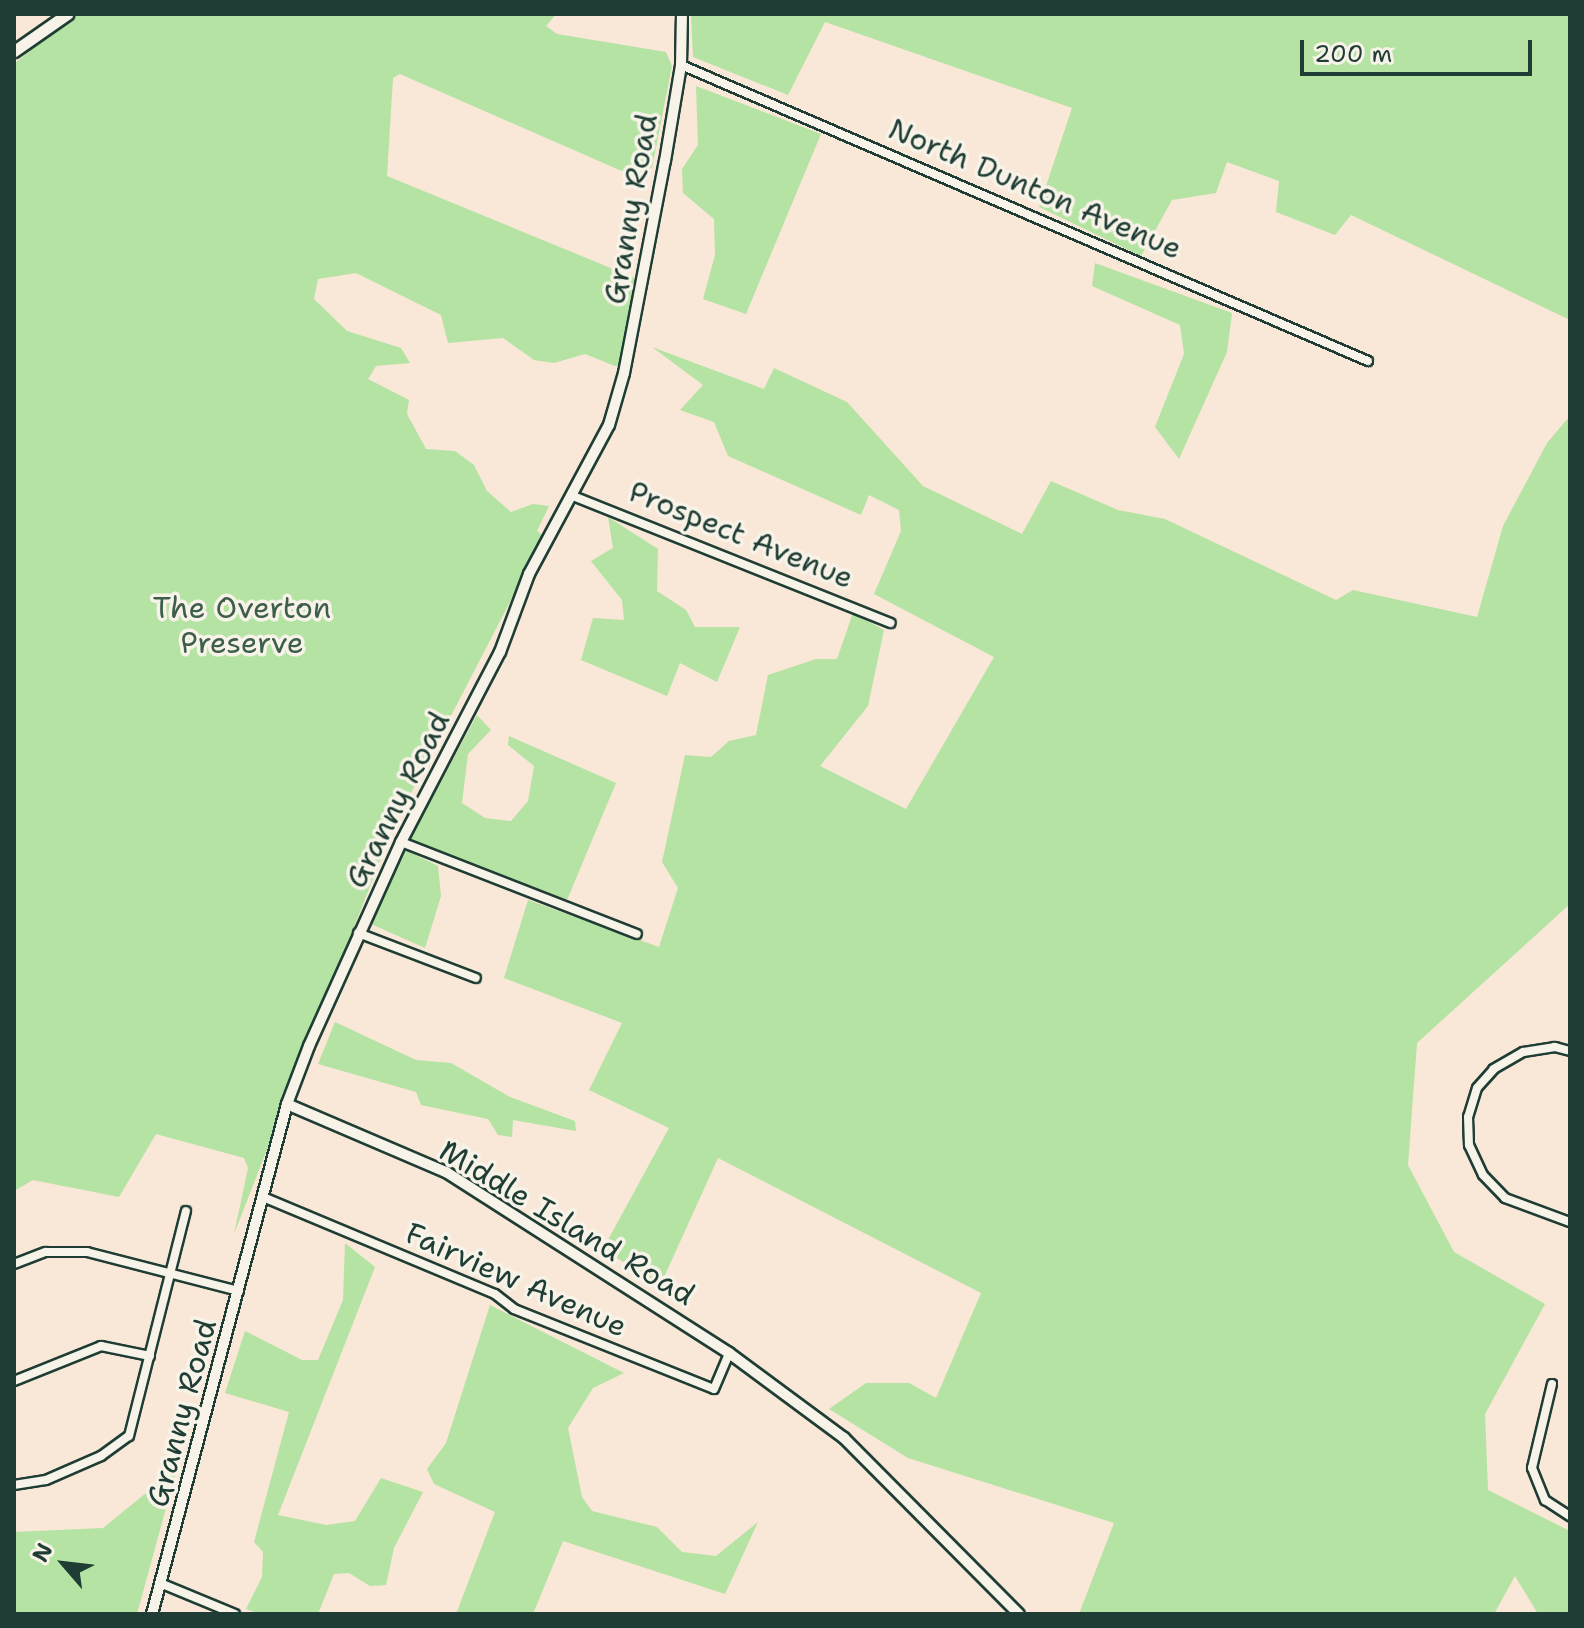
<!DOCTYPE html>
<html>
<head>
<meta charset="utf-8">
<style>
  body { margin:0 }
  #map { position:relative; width:1584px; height:1628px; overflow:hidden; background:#f9e7d7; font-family:"Shantell Sans",sans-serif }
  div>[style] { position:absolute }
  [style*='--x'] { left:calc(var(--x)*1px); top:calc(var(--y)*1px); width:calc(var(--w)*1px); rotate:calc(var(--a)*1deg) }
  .green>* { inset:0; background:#b4e3a3 }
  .roads { filter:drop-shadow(2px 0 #1f3d34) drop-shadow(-2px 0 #1f3d34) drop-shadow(0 2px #1f3d34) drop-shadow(0 -2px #1f3d34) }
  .minor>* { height:8px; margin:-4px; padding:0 4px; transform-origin:4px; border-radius:4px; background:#f7f3e8 }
  .tertiary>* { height:10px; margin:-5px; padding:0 5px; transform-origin:5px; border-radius:5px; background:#f7f3e8 }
  .secondary>* { height:11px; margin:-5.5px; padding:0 5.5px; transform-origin:5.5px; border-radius:5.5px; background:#f7f3e8 }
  span { translate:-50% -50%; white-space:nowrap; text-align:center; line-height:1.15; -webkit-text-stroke:7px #f7f3e8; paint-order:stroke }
  .street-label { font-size:30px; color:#1f3d34 }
  .park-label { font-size:30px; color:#3d5e4a }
  .frame { position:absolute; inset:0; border:16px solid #1f3d34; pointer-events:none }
  .north { position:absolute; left:24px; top:1524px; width:80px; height:80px; -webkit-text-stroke:6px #f7f3e8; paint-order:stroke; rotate:298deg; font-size:22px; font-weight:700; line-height:32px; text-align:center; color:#1f3d34 }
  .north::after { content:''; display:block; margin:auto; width:28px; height:36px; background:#1f3d34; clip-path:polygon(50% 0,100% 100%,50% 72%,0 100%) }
  .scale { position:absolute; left:1300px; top:40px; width:232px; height:36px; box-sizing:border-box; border:4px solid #1f3d34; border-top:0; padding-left:10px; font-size:24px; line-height:28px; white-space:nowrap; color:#1f3d34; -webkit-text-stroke:6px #f7f3e8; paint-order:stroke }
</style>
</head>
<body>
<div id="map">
  <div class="green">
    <div style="clip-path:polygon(75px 14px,556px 14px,546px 26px,557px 34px,666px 52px,672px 66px,652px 168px,640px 173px,624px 172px,400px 74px,393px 78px,387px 176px,635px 278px,638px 285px,620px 366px,615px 366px,585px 354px,554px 363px,534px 360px,503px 338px,448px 343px,441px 315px,356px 273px,318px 279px,314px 299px,347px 331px,401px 348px,410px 363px,376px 366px,368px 379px,409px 400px,407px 414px,426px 449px,455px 451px,474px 465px,487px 491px,511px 512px,533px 504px,549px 506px,537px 531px,544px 536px,392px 830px,234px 1234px,248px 1168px,244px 1158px,156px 1134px,119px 1197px,33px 1180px,14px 1191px,14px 64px)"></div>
    <div style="clip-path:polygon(691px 14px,1570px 14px,1570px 320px,1351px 215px,1335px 235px,1276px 212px,1279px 181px,1227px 162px,1216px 193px,1172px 200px,1141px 256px,1039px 207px,1072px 108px,825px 22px,788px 95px,693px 57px)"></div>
    <div style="clip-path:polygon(696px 86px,821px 134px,746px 314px,703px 299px,715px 255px,714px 219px,683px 193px,682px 169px,698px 145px)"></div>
    <div style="clip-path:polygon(1095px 263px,1232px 313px,1227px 352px,1179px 459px,1155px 427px,1184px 354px,1180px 325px,1092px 286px)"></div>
    <div style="clip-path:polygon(652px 347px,764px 389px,774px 368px,847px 402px,923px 486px,1022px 534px,1051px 481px,1118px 510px,1165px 519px,1336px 600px,1353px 590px,1477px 617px,1503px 526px,1547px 443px,1570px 416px,1570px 904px,1417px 1043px,1408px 1165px,1454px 1252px,1545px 1304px,1485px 1414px,1488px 1490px,1570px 1531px,1570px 1614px,1538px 1614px,1515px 1576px,1494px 1614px,1079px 1614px,1114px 1523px,908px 1458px,829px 1409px,866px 1383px,909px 1383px,936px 1398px,981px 1293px,718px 1158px,660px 1286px,603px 1249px,669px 1128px,589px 1090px,622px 1023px,504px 978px,528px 900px,659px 947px,678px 888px,662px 862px,685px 755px,711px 757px,729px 741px,756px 735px,768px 675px,816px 659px,837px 659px,853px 613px,884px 630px,868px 706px,820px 766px,906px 809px,994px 657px,874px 594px,901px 531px,899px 510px,869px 495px,861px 515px,728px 456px,714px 422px,680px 410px,703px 385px)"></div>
    <div style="clip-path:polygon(608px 517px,658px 549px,657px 591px,686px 610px,695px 627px,740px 627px,717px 682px,680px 663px,667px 696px,581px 660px,593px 618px,624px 620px,622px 600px,591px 561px,613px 548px)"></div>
    <div style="clip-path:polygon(477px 715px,491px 730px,468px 754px,462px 803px,485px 818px,511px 821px,528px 801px,534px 766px,508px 745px,509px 736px,616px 783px,567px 900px,410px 839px)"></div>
    <div style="clip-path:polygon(406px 850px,438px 866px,441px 896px,425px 948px,371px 924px)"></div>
    <div style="clip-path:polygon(335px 1022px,416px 1060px,451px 1063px,510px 1097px,575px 1121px,576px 1131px,513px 1120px,512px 1137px,498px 1135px,488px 1119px,421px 1105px,416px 1092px,318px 1064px)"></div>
    <div style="clip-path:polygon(345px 1243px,375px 1267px,278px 1515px,326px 1525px,355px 1521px,381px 1478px,423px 1492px,394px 1548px,386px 1585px,370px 1586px,349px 1573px,334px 1574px,318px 1614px,259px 1614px,246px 1609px,262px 1577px,263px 1552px,254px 1542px,289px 1412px,225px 1393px,245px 1331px,302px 1360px,318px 1360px,343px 1300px)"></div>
    <div style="clip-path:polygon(490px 1305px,624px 1373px,593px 1388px,568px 1428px,582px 1497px,592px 1511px,657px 1527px,682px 1552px,716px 1556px,758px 1522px,725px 1594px,563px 1541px,533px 1614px,456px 1614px,495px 1512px,434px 1484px,427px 1469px,446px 1443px)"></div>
    <div style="clip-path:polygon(177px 1468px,137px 1614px,14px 1614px,14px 1532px,103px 1528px)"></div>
  </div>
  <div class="roads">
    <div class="minor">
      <div style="--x:681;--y:65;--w:748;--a:23.31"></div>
      <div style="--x:573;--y:496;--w:342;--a:21.8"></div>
      <div style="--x:401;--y:842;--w:253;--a:21.3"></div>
      <div style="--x:358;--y:933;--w:126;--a:20.9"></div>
      <div style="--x:1570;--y:1051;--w:16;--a:-165"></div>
      <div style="--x:1555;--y:1047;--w:32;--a:171"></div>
      <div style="--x:1523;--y:1052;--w:34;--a:150"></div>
      <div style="--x:1494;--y:1069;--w:25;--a:132"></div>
      <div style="--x:1477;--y:1088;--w:30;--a:107"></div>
      <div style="--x:1468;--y:1117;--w:28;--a:88"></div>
      <div style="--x:1469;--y:1145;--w:33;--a:65"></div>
      <div style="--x:1483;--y:1175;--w:32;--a:46"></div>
      <div style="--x:1505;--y:1198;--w:69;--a:20.3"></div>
      <div style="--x:263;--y:1197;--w:251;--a:22.7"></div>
      <div style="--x:495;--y:1294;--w:24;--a:38"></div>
      <div style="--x:514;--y:1309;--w:215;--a:21.8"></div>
      <div style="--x:714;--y:1389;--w:39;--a:-67"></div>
      <div style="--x:14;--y:1264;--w:34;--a:-21"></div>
      <div style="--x:46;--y:1252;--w:41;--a:0"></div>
      <div style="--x:87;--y:1252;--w:157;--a:14.4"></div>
      <div style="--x:14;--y:1381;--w:94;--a:-21.9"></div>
      <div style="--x:101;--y:1346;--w:50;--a:11.5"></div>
      <div style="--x:1552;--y:1384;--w:86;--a:103.4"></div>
      <div style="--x:1532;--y:1468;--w:35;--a:68"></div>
      <div style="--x:1545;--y:1500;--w:30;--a:33"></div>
      <div style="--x:14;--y:1485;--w:32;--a:-9"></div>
      <div style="--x:46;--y:1480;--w:60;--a:-23.6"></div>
      <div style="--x:101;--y:1456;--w:34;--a:-36"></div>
      <div style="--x:129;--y:1436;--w:232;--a:-75.8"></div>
      <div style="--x:160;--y:1583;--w:81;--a:22.5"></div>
    </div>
    <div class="tertiary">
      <div style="--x:287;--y:1104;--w:173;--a:23.2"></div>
      <div style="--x:446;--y:1172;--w:336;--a:32.6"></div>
      <div style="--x:729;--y:1353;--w:143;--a:36.5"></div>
      <div style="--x:844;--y:1438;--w:248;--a:45.2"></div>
      <div style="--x:152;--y:1614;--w:528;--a:-75.17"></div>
      <div style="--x:287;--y:1104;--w:62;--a:-69.2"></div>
      <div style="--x:309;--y:1046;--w:224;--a:-65.7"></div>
      <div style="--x:401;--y:842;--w:214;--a:-62.5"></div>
      <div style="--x:500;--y:652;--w:83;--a:-69.6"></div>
      <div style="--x:529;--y:574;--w:169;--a:-61.8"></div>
      <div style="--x:609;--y:425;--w:54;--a:-73.9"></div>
      <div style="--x:624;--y:373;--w:216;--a:-79.1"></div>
      <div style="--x:665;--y:161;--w:97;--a:-80.5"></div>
      <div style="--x:681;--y:65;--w:51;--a:-88.9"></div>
    </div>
    <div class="secondary">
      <div style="--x:14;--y:51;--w:65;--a:-34.9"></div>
    </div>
  </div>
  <div class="street-label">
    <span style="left:1035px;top:189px;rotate:23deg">North Dunton Avenue</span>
    <span style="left:631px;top:209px;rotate:-80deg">Granny Road</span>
    <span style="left:741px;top:535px;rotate:22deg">Prospect Avenue</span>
    <span style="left:398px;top:800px;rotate:-63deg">Granny Road</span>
    <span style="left:567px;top:1223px;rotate:31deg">Middle Island Road</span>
    <span style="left:516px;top:1280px;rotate:24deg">Fairview Avenue</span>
    <span style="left:182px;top:1413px;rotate:-75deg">Granny Road</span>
  </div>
  <div class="park-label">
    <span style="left:242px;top:625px">The Overton<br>Preserve</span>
  </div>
  <div class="frame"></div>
  <div class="north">N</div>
  <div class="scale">200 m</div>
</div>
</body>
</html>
